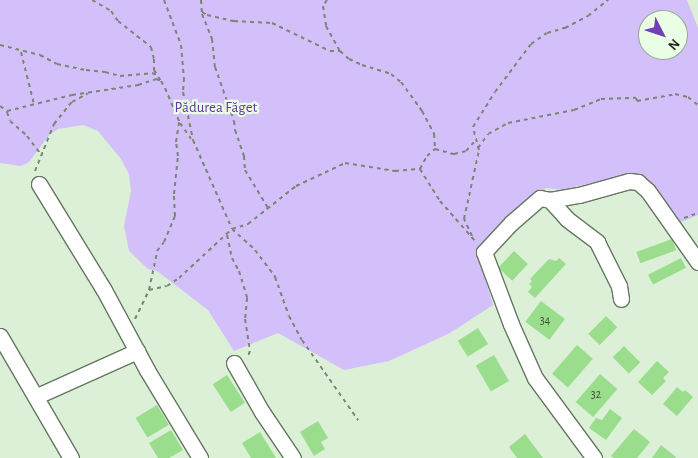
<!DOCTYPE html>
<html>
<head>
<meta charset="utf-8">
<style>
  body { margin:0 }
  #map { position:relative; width:698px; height:458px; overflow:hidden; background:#dcf0d7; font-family:"Alegreya Sans",sans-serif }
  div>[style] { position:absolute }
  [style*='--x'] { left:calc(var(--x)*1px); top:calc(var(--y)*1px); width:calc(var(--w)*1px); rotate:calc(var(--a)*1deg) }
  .green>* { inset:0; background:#d3bff9 }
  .building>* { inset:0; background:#9add8c; transform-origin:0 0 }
  .path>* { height:2px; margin-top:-1px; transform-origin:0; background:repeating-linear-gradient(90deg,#798676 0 4px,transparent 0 8px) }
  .roads { filter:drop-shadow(1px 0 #657761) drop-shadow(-1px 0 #657761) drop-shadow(0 1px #657761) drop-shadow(0 -1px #657761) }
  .minor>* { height:15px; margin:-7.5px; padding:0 7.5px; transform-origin:7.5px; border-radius:7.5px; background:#fff }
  span { translate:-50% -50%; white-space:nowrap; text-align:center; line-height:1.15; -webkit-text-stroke:4.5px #e9fee5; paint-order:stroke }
  .number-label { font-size:12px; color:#3c5338 }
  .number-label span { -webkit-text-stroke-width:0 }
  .park-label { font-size:15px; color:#64379d }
  .north { position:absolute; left:638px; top:10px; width:50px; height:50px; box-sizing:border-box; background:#e9fee5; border:1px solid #97a795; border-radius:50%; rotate:131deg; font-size:14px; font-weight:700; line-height:20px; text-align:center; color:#1d251c }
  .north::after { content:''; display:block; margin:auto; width:18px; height:22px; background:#743fb6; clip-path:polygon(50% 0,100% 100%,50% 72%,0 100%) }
</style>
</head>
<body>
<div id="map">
  <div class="green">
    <div style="clip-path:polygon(evenodd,0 0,687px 0,698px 28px,698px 215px,674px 225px,623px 176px,561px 190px,546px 188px,477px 251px,493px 305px,450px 333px,389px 361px,344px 370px,278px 333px,234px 351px,208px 310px,157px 271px,148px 269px,129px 251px,124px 226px,131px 191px,129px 174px,121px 159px,98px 131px,83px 125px,58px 129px,50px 134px,29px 162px,21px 166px,0 163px,0 0,648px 20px,678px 20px,678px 50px,648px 50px,648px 20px)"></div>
  </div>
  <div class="building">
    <div style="left:672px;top:239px;width:12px;height:38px;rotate:70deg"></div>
    <div style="left:514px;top:251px;width:19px;height:23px;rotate:43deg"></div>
    <div style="clip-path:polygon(559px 258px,566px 264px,535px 298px,528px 292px,532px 287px,529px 284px,532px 281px,530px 279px,549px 259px,556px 261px)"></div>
    <div style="left:681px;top:258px;width:11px;height:37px;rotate:63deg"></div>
    <div style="left:541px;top:301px;width:30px;height:26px;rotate:37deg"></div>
    <div style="left:606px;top:316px;width:16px;height:25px;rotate:45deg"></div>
    <div style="left:478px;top:328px;width:19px;height:24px;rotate:58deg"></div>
    <div style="left:577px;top:345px;width:21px;height:38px;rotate:41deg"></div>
    <div style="left:624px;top:346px;width:23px;height:16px;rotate:45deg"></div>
    <div style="left:494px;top:355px;width:30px;height:21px;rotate:60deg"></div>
    <div style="clip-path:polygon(657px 361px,669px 372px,663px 378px,666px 381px,652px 395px,638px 382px)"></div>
    <div style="left:600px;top:374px;width:23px;height:37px;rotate:41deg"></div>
    <div style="left:227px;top:375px;width:33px;height:17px;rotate:57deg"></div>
    <div style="clip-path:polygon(677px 387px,683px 392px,685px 390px,693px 397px,677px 416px,663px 404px)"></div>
    <div style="left:157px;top:405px;width:23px;height:25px;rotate:59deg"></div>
    <div style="clip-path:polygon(610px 409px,622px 418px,606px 440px,589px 428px,596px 418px,602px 420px)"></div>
    <div style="clip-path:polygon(318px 421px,328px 438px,321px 442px,325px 449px,314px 456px,300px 432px)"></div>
    <div style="clip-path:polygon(634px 429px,650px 442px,637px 458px,614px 458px,611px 456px)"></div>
    <div style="clip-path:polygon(171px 430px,183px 450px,169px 458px,158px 458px,149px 443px)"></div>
    <div style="clip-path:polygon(260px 432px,276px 458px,251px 458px,242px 443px)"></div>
    <div style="clip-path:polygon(525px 434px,543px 458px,517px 458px,509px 447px)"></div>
    <div style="clip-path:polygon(661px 445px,676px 457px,675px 458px,652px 458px)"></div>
  </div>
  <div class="path">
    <div style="--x:92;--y:0;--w:22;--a:30"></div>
    <div style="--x:111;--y:11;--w:12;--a:55"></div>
    <div style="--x:118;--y:21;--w:42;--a:38.2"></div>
    <div style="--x:151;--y:47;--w:12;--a:76"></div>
    <div style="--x:154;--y:59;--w:11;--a:90"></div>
    <div style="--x:154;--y:70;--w:13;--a:58"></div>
    <div style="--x:164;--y:0;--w:48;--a:69.3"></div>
    <div style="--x:181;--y:45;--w:33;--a:85"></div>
    <div style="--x:184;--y:78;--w:14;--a:94"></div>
    <div style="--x:183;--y:92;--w:49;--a:78.2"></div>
    <div style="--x:193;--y:140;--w:97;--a:66.3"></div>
    <div style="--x:232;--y:229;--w:17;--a:-17"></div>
    <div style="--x:248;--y:224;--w:61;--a:-38.4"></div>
    <div style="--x:296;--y:186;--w:54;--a:-25.1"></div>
    <div style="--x:345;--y:163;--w:51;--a:9.1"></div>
    <div style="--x:395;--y:171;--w:25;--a:-5"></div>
    <div style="--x:420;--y:169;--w:38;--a:58"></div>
    <div style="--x:440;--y:201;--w:55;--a:48.7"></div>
    <div style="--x:201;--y:0;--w:14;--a:86"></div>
    <div style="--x:202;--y:14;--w:27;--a:68"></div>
    <div style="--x:212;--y:39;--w:28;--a:84"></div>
    <div style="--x:215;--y:67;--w:57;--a:70.6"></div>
    <div style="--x:234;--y:121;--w:9;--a:84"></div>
    <div style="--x:235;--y:130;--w:28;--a:71"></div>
    <div style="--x:244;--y:156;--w:14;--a:86"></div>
    <div style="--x:245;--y:170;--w:44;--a:58.8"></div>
    <div style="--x:327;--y:0;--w:7;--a:124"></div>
    <div style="--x:323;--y:6;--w:20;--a:81"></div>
    <div style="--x:326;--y:26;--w:29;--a:61"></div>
    <div style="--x:202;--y:12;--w:6;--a:31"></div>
    <div style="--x:207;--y:15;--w:28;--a:13"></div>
    <div style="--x:234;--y:21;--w:38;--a:3"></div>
    <div style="--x:272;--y:23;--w:64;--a:25.8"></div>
    <div style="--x:330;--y:51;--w:10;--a:0"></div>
    <div style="--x:340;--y:51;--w:12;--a:42"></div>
    <div style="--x:349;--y:59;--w:14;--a:25"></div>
    <div style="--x:362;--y:65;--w:30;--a:17"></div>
    <div style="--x:391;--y:74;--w:13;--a:39"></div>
    <div style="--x:401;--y:82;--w:36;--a:54"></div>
    <div style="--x:422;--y:111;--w:26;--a:62"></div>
    <div style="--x:434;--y:134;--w:15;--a:86"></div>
    <div style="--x:0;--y:45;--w:41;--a:14"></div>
    <div style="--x:40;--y:55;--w:19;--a:28"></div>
    <div style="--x:57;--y:64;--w:30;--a:12"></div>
    <div style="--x:86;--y:70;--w:19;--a:6"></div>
    <div style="--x:105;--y:72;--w:16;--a:15"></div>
    <div style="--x:120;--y:76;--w:32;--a:-5"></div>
    <div style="--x:152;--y:73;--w:5;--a:22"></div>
    <div style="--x:21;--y:52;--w:54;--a:76"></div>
    <div style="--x:0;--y:106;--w:9;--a:36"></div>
    <div style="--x:7;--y:111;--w:67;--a:-13.8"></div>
    <div style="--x:72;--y:95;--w:67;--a:-8.6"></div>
    <div style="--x:138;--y:85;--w:19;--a:-18"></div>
    <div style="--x:156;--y:79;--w:5;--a:22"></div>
    <div style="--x:161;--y:81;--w:8;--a:60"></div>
    <div style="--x:165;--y:88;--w:38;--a:67"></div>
    <div style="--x:180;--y:123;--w:19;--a:55"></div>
    <div style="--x:7;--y:112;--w:9;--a:72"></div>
    <div style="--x:10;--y:121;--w:23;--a:41"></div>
    <div style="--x:27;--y:136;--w:25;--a:53"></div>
    <div style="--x:478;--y:148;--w:17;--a:-54"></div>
    <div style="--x:488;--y:134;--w:23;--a:-29"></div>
    <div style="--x:508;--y:123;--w:67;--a:-11.1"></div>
    <div style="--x:574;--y:110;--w:29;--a:-22"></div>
    <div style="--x:601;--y:99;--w:35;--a:-2"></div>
    <div style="--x:636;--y:98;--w:3;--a:72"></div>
    <div style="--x:637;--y:101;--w:39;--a:-10"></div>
    <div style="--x:675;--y:94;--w:13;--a:13"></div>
    <div style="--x:688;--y:97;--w:13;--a:39"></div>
    <div style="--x:420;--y:169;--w:15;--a:-62"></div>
    <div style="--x:427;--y:156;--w:11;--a:-41"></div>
    <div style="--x:435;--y:149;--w:20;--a:15"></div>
    <div style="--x:454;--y:154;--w:12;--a:-14"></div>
    <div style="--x:466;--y:151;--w:15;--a:-48"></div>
    <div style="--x:35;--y:171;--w:51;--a:-68"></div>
    <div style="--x:54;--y:124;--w:28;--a:-51"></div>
    <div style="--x:72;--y:102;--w:18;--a:-29"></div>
    <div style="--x:684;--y:218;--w:15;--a:-20"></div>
    <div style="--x:227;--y:235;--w:24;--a:78"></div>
    <div style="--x:232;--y:258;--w:15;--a:62"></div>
    <div style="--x:239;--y:271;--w:28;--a:73"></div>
    <div style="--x:247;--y:298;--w:21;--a:95"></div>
    <div style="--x:245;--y:319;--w:32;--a:81"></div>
    <div style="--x:250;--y:351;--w:8;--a:113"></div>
    <div style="--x:472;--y:236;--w:19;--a:-115"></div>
    <div style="--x:464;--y:219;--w:71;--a:-77.7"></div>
    <div style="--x:479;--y:150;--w:24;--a:-105"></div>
    <div style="--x:473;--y:127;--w:41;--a:-57.8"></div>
    <div style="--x:495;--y:92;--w:60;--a:-53.1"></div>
    <div style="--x:531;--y:44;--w:19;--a:-35"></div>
    <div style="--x:547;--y:33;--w:19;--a:-16"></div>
    <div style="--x:565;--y:28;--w:26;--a:-28"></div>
    <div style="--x:588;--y:16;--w:26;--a:-39"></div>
    <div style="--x:149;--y:290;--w:18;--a:-13"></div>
    <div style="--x:167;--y:286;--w:14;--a:-34"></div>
    <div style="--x:179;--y:278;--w:72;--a:-42.8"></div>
    <div style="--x:232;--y:229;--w:31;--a:42"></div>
    <div style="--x:255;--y:250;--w:34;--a:53"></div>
    <div style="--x:275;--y:277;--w:41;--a:70.3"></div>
    <div style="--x:289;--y:316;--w:27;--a:62"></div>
    <div style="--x:302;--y:340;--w:98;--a:55"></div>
    <div style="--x:135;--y:319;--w:32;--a:-64"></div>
    <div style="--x:149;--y:290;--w:40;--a:-78"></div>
    <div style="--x:157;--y:251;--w:11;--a:-52"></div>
    <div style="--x:164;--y:242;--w:28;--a:-67"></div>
    <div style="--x:175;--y:216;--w:22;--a:-93"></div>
    <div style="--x:174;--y:194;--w:38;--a:-84"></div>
    <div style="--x:178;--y:156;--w:14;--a:-98"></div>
    <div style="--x:176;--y:142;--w:20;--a:-81"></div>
  </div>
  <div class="roads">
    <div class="minor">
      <div style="--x:39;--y:184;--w:124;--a:58.5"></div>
      <div style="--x:104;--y:290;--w:91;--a:61.7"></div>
      <div style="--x:147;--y:370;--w:103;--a:58.9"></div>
      <div style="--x:550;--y:200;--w:25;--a:48"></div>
      <div style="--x:567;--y:219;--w:38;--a:37"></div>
      <div style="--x:597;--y:242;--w:49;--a:63.4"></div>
      <div style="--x:619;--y:286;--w:13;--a:81"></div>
      <div style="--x:0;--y:336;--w:141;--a:59.8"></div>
      <div style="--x:234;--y:363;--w:56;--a:60.3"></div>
      <div style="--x:262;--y:412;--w:55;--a:56"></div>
      <div style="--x:37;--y:396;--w:110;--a:-24.2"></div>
      <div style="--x:594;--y:458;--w:99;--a:-126.4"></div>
      <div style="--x:535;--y:378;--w:59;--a:-114"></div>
      <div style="--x:511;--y:324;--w:77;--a:-110.6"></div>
      <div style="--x:484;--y:252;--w:40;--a:-47"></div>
      <div style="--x:511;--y:223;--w:38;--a:-41"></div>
      <div style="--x:540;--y:198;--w:10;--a:11"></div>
      <div style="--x:550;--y:200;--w:29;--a:-10"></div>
      <div style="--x:579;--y:195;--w:52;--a:-15.6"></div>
      <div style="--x:629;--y:181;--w:9;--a:6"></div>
      <div style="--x:638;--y:182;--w:13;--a:42"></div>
      <div style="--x:648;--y:191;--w:87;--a:54.8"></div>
    </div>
  </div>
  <div class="number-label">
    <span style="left:545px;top:321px">34</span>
    <span style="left:596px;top:395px">32</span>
  </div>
  <div class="park-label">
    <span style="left:216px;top:108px">Pădurea Făget</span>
  </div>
  <div class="north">N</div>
</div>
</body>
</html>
